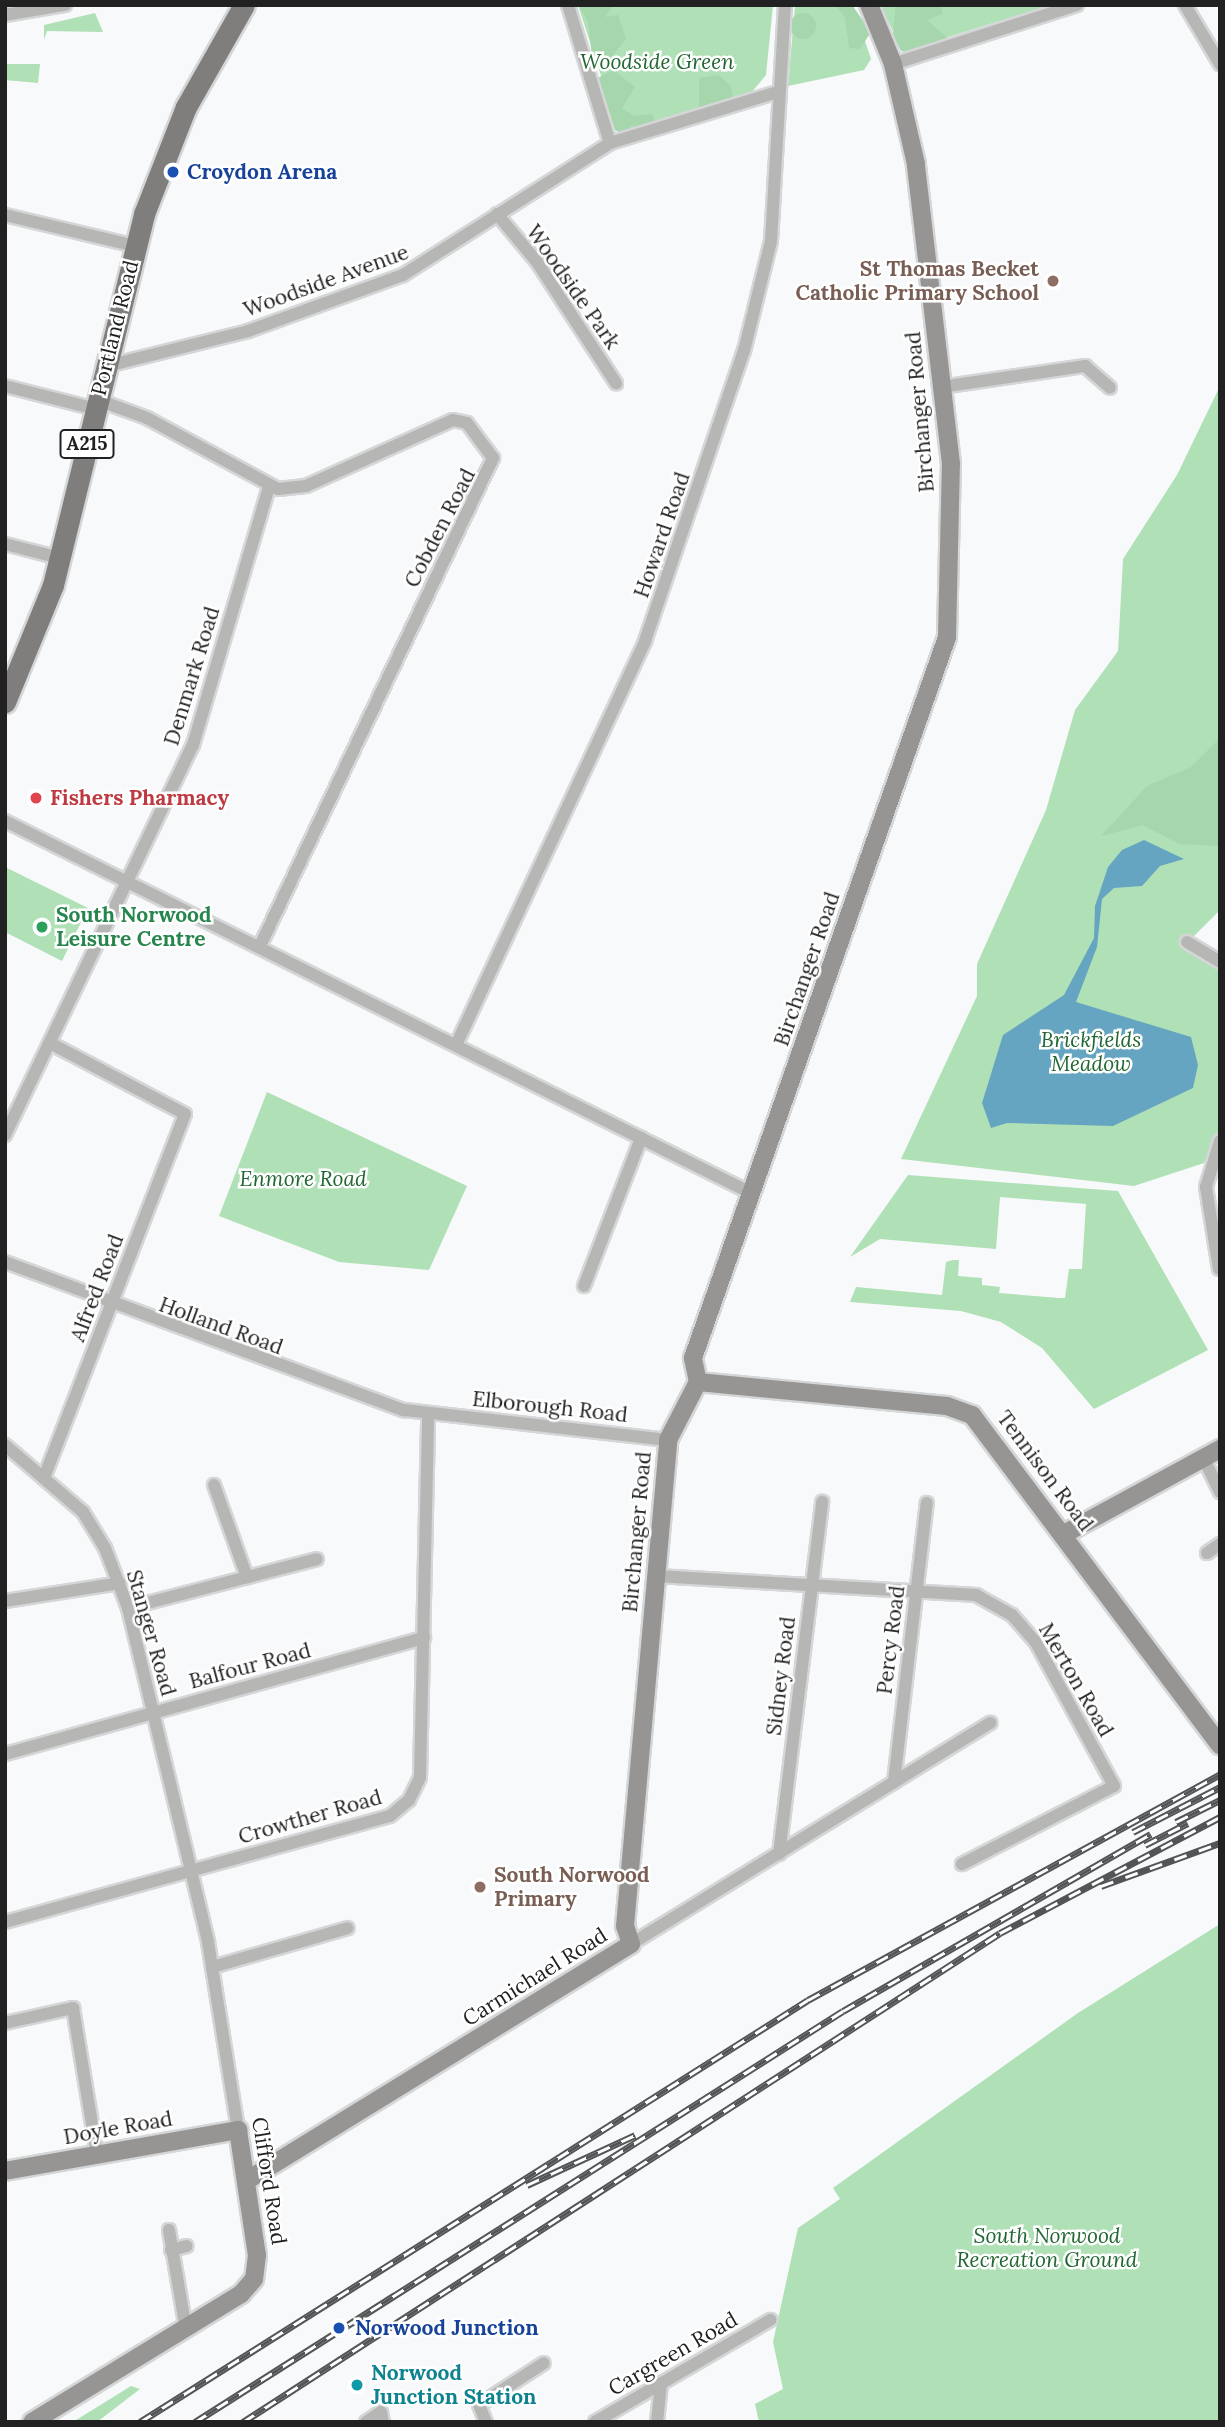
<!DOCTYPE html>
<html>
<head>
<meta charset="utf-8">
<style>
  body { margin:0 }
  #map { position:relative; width:1225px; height:2427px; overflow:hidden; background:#f7f9fa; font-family:Lora,serif }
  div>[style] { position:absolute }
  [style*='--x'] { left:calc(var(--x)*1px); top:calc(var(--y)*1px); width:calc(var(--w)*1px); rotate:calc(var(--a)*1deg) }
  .green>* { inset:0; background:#b0e0b6 }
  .forest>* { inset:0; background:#a5d6ac }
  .round { border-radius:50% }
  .water>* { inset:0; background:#66a5c2 }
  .roads { filter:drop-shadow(2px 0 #d5d6d7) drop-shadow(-2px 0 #d5d6d7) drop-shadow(0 2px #d5d6d7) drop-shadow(0 -2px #d5d6d7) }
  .street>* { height:12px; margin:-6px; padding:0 6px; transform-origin:6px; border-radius:6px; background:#b6b6b5 }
  .secondary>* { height:18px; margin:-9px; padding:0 9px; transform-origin:9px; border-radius:9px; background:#969594 }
  .primary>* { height:21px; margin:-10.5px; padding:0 10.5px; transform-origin:10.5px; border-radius:10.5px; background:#7f7e7d }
  .rail>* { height:7px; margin-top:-3.5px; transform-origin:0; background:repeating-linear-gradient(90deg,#fff 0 13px,#535455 0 26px); box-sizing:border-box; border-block:2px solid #535455 }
  .dots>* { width:19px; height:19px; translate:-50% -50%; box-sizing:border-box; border:4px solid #fff; border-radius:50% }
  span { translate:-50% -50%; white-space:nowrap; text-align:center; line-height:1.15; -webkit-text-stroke:5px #fff; paint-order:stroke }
  .shield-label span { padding:2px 5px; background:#fff; border:2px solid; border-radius:5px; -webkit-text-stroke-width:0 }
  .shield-label { font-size:19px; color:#212122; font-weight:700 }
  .park-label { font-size:21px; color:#226733; font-style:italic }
  .transit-label { font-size:21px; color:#164399; font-weight:700 }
  .left { translate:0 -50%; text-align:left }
  .education-label { font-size:21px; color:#785e54; font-weight:700 }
  .right { translate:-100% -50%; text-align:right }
  .street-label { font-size:21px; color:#212122 }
  .health-label { font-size:21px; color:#be3a42; font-weight:700 }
  .leisure-label { font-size:21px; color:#27864d; font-weight:700 }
  .culture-label { font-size:21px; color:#0d838f; font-weight:700 }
  .frame { position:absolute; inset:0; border:7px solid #212122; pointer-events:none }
</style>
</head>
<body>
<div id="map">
  <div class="green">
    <div style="clip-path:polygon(578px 5px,773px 5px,766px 75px,751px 93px,627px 132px,617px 125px)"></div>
    <div style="clip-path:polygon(795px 5px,853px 5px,871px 59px,864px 70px,788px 86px)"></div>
    <div style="clip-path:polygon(880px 5px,1051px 5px,903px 51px)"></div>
    <div style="clip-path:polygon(95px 13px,103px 32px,47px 31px,44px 40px,44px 25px)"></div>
    <div style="clip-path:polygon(5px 64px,40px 64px,38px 83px,5px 80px)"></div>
    <div style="clip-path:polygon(1220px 386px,1220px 910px,1188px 942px,1220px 966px,1220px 1129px,1204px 1163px,1134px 1186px,901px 1159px,977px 996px,977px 964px,1046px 810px,1075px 710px,1118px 651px,1123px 559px,1177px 475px)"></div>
    <div style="clip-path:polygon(5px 867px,88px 908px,62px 961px,5px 932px)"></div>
    <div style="clip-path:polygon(267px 1092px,467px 1186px,429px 1270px,339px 1262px,219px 1216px)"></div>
    <div style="clip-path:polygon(908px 1175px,1118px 1191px,1208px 1350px,1094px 1409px,1042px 1348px,1001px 1322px,961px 1311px,850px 1302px,856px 1287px,942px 1295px,946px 1262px,953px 1260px,959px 1260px,958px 1276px,982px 1278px,982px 1285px,1000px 1287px,999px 1293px,1059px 1298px,1065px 1298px,1069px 1269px,1082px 1269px,1086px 1204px,1000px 1197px,996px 1249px,880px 1239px,850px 1257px)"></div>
    <div style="clip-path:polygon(1220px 1924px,1218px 2422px,759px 2422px,755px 2404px,783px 2389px,773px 2342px,798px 2228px,840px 2199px,833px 2188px,1078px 2013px)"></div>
    <div style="clip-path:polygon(131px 2386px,140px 2389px,97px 2422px,73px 2422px)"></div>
  </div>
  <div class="forest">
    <div style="clip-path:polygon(578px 5px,614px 5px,605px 17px,618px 15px,626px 39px,608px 61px,592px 56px,588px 22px)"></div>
    <div style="clip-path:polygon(852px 5px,871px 32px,860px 49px,849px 48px,845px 17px,836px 6px)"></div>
    <div style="clip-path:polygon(896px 5px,942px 5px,942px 14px,927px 20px,951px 41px,919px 54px,901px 51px,893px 35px)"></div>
    <div class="round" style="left:790px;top:13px;width:26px;height:26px"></div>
    <div style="clip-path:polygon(613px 70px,635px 87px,622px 108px,634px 116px,653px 114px,654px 125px,639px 131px,632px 125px,624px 135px,615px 130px,598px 78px)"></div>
    <div style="clip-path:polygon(718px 75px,731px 86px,733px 101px,699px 112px,699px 78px)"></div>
    <div style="clip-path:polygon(1220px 738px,1220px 846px,1179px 844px,1143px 825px,1101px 836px,1147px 786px,1191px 767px)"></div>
  </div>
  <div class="water">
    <div style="clip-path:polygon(1144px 840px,1184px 859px,1160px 866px,1142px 886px,1114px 888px,1102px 899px,1097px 947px,1076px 1002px,1191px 1037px,1198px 1065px,1193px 1088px,1113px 1126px,1007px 1123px,991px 1128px,982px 1103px,1003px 1035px,1064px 995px,1094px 938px,1095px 906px,1108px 867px,1122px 850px)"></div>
  </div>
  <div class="roads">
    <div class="street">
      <div style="--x:568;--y:5;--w:144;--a:73.1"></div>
      <div style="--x:1185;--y:5;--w:69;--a:59.3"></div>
      <div style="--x:5;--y:15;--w:61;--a:-9.5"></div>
      <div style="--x:893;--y:64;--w:193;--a:-17.8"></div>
      <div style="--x:497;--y:214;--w:62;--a:50.2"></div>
      <div style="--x:537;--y:262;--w:145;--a:56.9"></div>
      <div style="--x:5;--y:215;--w:134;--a:13.4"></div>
      <div style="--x:107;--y:366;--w:145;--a:-13.9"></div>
      <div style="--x:248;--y:331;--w:165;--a:-19.9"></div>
      <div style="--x:403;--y:275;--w:246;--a:-32.5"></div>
      <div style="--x:610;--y:143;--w:176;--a:-16.9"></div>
      <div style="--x:5;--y:386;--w:94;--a:14.2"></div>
      <div style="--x:941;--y:387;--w:146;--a:-8.3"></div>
      <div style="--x:1085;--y:366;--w:33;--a:41"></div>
      <div style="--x:98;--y:400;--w:52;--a:20.2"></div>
      <div style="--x:147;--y:418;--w:149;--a:28.5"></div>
      <div style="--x:278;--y:489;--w:28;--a:-6"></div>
      <div style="--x:306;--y:486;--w:161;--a:-24.2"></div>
      <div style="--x:453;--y:420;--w:14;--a:12"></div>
      <div style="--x:467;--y:423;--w:44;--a:53.4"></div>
      <div style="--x:493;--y:458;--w:541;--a:115.52"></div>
      <div style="--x:5;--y:544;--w:57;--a:14.3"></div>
      <div style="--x:5;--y:821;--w:836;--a:26.5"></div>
      <div style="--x:1187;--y:942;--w:39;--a:31"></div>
      <div style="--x:456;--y:1045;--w:446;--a:-64.9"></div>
      <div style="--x:645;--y:641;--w:306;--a:-71.2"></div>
      <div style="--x:744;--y:351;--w:113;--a:-76.2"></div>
      <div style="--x:771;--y:241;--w:236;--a:-86.6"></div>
      <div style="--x:5;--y:1135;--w:433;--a:-64.3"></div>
      <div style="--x:193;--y:745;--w:269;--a:-73.6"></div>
      <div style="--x:5;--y:1262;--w:426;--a:20.4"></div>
      <div style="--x:404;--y:1410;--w:266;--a:6.5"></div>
      <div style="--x:1219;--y:1269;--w:83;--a:-99"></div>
      <div style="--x:1206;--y:1187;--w:48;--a:-73.1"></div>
      <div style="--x:584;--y:1286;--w:159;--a:-68.9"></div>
      <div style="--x:5;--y:1445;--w:103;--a:40.7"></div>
      <div style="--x:83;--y:1512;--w:42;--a:58.6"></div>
      <div style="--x:105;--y:1548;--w:64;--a:69"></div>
      <div style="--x:128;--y:1608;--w:343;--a:76.5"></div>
      <div style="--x:208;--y:1942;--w:190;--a:80.9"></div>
      <div style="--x:1203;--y:1457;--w:39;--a:64"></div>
      <div style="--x:45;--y:1475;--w:387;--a:-68.8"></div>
      <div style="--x:185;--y:1114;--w:153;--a:-152.3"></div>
      <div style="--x:214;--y:1485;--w:98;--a:70.3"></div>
      <div style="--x:1207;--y:1553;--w:16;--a:-35"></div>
      <div style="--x:657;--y:1576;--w:320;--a:3.4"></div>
      <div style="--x:976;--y:1595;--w:41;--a:29.1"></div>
      <div style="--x:1012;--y:1615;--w:35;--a:49"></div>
      <div style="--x:1035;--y:1641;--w:165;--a:61.4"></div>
      <div style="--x:1114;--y:1786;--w:171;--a:152.8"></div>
      <div style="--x:5;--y:1601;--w:116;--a:-8.9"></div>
      <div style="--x:128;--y:1608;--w:195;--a:-14.5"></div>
      <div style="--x:5;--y:1754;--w:435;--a:-15.5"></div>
      <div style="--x:894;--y:1782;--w:281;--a:-83.3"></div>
      <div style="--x:779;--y:1854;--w:355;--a:-83"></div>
      <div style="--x:5;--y:1922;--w:399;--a:-15.4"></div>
      <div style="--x:390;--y:1816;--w:25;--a:-40"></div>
      <div style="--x:409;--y:1800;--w:25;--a:-64"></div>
      <div style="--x:420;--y:1777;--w:362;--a:-88.7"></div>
      <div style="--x:631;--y:1944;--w:422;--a:-31.6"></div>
      <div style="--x:212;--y:1967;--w:141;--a:-16"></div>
      <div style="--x:5;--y:2023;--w:70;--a:-12.4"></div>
      <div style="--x:73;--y:2008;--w:149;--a:80.7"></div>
      <div style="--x:169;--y:2230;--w:100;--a:80.3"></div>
      <div style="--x:171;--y:2250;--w:16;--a:-14"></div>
      <div style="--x:366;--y:2422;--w:18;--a:-34"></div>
      <div style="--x:381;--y:2412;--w:10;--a:79"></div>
      <div style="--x:486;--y:2422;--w:18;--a:-112"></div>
      <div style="--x:479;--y:2405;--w:77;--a:-32.9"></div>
      <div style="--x:595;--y:2422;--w:203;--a:-30.2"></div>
      <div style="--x:657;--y:2422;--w:38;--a:-84"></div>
    </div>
    <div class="secondary">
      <div style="--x:698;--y:1382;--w:250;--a:5.5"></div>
      <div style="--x:947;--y:1406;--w:27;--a:20"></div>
      <div style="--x:972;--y:1415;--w:413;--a:53.1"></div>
      <div style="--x:1064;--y:1534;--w:178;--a:-28.6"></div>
      <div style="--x:5;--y:2171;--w:237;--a:-10"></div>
      <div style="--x:238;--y:2130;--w:126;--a:81.4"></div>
      <div style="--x:257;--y:2255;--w:24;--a:97"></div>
      <div style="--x:254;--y:2279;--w:20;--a:131"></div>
      <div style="--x:241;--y:2294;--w:245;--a:148.5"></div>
      <div style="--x:246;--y:2181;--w:452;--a:-31.6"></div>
      <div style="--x:631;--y:1944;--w:19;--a:-108"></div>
      <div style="--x:625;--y:1926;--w:488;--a:-84.9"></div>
      <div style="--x:668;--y:1440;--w:65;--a:-62.7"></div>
      <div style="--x:698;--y:1382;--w:25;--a:-102"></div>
      <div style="--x:693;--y:1358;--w:764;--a:-70.59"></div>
      <div style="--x:947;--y:637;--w:173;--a:-88.7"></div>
      <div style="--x:951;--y:464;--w:302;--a:-96.7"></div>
      <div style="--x:916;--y:164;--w:103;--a:-103"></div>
      <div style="--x:893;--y:64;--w:64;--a:-112.1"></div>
    </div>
    <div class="primary">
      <div style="--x:5;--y:702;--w:126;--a:-67.7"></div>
      <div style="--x:53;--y:585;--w:382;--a:-76.2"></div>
      <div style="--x:144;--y:214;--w:115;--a:-68.6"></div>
      <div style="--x:186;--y:107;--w:117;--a:-60.4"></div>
    </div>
  </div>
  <div class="rail">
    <div style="--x:1176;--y:1822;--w:49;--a:-26.6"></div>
    <div style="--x:1133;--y:1832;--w:98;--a:-27.3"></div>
    <div style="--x:1145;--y:1845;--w:48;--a:-27.1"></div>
    <div style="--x:1101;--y:1886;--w:127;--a:-19.9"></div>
    <div style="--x:527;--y:2185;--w:119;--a:-24.8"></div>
    <div style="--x:140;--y:2422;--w:790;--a:-32.28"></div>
    <div style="--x:808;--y:2000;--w:470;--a:-28.7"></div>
    <div style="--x:195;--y:2422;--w:767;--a:-32.39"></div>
    <div style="--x:843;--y:2011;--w:355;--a:-29.9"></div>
    <div style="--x:243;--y:2422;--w:901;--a:-32.86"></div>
    <div style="--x:1000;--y:1933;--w:249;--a:-27.8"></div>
  </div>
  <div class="dots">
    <div style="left:173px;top:172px;background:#1a4fb4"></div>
    <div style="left:1053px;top:281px;background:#8d6e63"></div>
    <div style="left:36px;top:798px;background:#e0444e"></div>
    <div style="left:42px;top:927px;background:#2e9e5b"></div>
    <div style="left:480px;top:1887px;background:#8d6e63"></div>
    <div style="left:339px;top:2328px;background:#1a4fb4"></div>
    <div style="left:357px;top:2385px;background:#0f9aa8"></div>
  </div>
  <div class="shield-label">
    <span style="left:87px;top:444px">A215</span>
  </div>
  <div class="park-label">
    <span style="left:657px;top:62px">Woodside Green</span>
    <span style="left:1091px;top:1052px">Brickfields<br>Meadow</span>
    <span style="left:303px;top:1179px">Enmore Road</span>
    <span style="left:1047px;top:2248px">South Norwood<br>Recreation Ground</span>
  </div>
  <div class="transit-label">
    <span class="left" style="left:187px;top:172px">Croydon Arena</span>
    <span class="left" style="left:355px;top:2328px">Norwood Junction</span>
  </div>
  <div class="education-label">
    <span class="right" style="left:1039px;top:281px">St Thomas Becket<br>Catholic Primary School</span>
    <span class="left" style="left:494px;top:1887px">South Norwood<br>Primary</span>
  </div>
  <div class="street-label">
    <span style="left:326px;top:281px;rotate:-20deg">Woodside Avenue</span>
    <span style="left:573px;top:287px;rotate:55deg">Woodside Park</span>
    <span style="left:115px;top:328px;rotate:-76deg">Portland Road</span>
    <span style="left:920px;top:412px;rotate:-95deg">Birchanger Road</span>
    <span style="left:440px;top:528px;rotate:-63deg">Cobden Road</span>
    <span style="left:662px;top:535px;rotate:-71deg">Howard Road</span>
    <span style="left:192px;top:676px;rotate:-73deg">Denmark Road</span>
    <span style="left:807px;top:969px;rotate:-71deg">Birchanger Road</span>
    <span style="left:97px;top:1288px;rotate:-69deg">Alfred Road</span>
    <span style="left:221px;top:1326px;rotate:20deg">Holland Road</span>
    <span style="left:550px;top:1407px;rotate:6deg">Elborough Road</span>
    <span style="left:1045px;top:1471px;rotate:53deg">Tennison Road</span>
    <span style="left:637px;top:1532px;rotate:-85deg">Birchanger Road</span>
    <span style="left:151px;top:1633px;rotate:74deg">Stanger Road</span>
    <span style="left:891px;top:1640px;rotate:-83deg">Percy Road</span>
    <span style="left:250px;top:1666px;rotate:-15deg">Balfour Road</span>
    <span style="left:781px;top:1676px;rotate:-83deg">Sidney Road</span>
    <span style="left:1076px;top:1680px;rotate:60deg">Merton Road</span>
    <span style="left:310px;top:1817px;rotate:-16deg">Crowther Road</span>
    <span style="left:535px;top:1977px;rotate:-32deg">Carmichael Road</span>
    <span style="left:118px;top:2128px;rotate:-10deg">Doyle Road</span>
    <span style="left:269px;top:2181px;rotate:81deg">Clifford Road</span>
    <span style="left:673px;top:2354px;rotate:-30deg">Cargreen Road</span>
  </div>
  <div class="health-label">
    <span class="left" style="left:50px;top:798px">Fishers Pharmacy</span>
  </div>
  <div class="leisure-label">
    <span class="left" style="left:56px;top:927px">South Norwood<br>Leisure Centre</span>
  </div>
  <div class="culture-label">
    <span class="left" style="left:371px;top:2385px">Norwood<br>Junction Station</span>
  </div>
  <div class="frame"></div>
</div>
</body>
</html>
